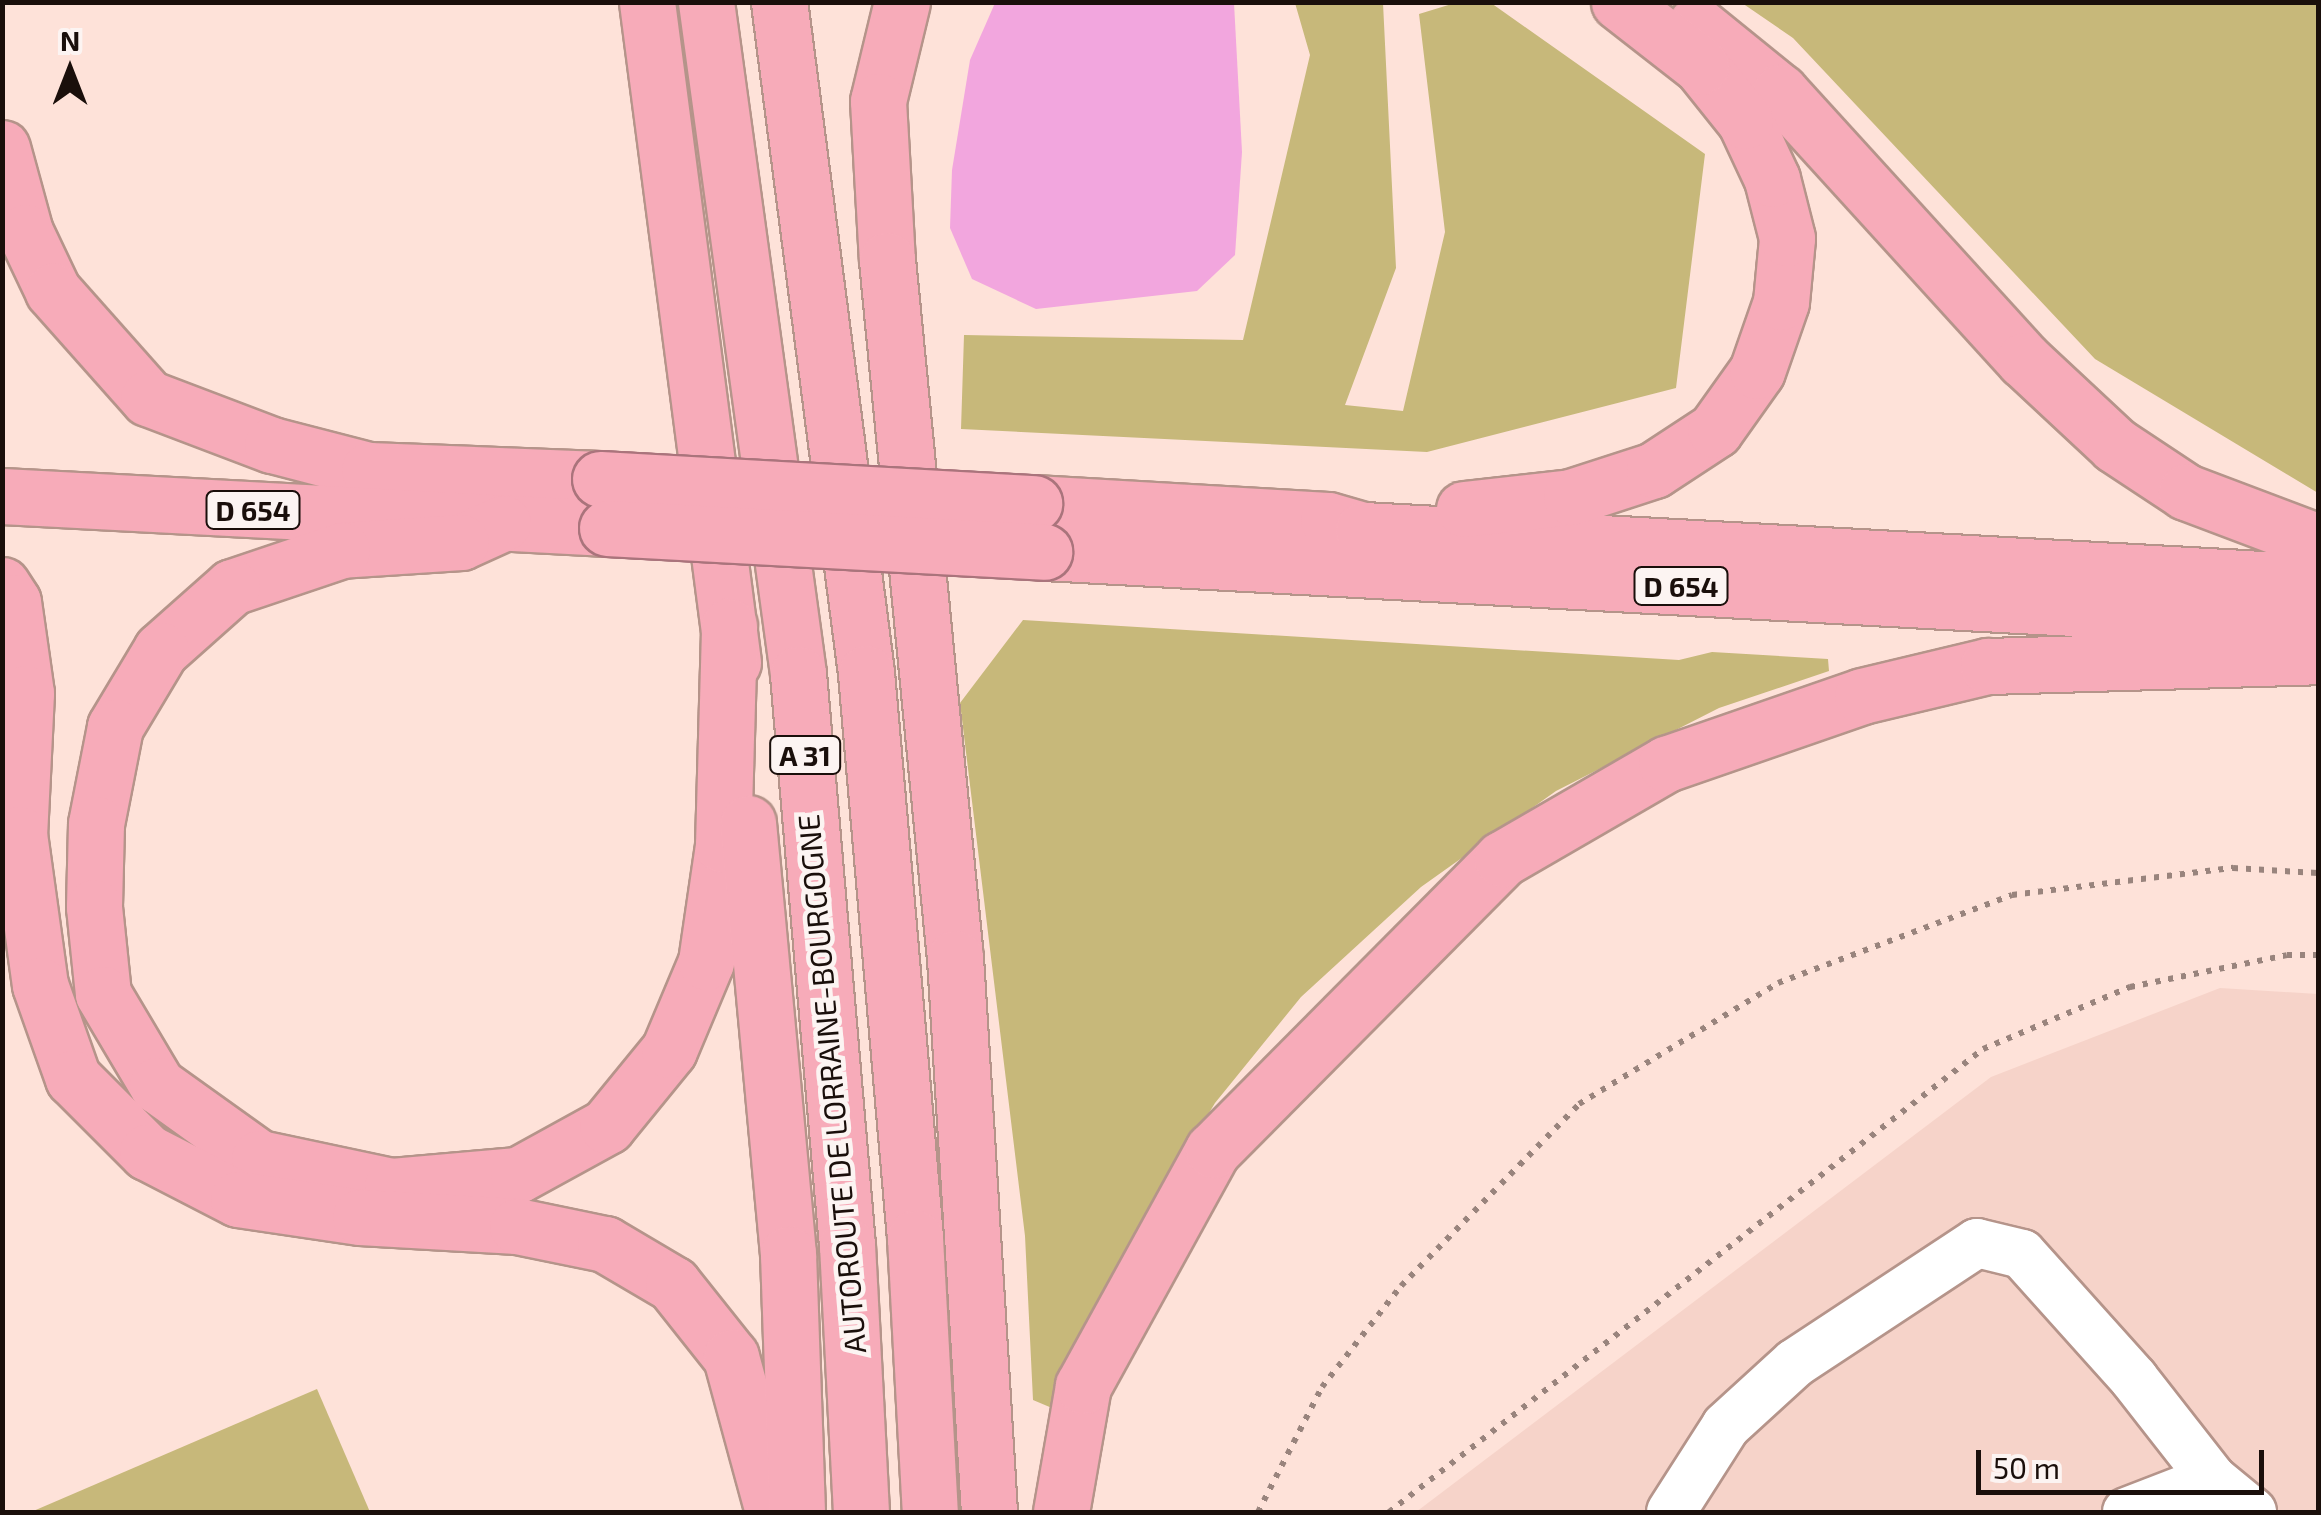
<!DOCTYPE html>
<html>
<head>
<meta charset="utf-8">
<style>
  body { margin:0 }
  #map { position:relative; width:2321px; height:1515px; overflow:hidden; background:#fee2d9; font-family:"Exo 2",sans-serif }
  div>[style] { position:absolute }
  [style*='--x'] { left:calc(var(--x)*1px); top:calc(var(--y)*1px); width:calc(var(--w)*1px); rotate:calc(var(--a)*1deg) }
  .built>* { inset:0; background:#f6d3c9 }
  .green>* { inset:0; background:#c7b87a }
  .water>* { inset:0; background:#f2a6de }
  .path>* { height:6px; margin-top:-3px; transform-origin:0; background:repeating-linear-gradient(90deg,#99847d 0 5px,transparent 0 13px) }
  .roads { filter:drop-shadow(2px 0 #b5948a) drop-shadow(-2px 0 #b5948a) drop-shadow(0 2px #b5948a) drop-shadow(0 -2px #b5948a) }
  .minor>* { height:48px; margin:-24px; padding:0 24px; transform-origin:24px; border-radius:24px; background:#fff }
  .highway>* { height:55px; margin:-27.5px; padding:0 27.5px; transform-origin:27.5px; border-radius:27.5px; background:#f7abb9 }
  .bridges { filter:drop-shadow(2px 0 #aa747c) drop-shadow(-2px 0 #aa747c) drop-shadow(0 2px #aa747c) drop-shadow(0 -2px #aa747c) }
  .highway-bridge>* { height:55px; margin:-27.5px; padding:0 27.5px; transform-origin:27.5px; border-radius:27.5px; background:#f7abb9 }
  span { translate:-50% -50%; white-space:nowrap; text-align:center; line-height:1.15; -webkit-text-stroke:9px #fcf4f2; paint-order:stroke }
  .shield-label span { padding:2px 8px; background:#fcf4f2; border:2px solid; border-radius:8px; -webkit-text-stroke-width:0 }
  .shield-label { font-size:28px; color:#1a0f0b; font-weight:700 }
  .street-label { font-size:30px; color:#1a0f0b }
  .frame { position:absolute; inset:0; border:5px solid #1a0f0b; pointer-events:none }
  .north { position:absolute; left:20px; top:20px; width:100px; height:100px; -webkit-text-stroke:8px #fcf4f2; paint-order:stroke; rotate:0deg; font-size:28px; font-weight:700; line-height:40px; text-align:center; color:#1a0f0b }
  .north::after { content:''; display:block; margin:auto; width:35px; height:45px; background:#1a0f0b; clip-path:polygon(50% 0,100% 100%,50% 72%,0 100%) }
  .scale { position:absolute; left:1976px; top:1450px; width:288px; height:45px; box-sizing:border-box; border:5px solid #1a0f0b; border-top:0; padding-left:12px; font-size:30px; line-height:35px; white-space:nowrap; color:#1a0f0b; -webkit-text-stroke:8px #fcf4f2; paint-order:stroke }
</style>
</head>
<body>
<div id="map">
  <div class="built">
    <div style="clip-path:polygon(2220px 988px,2318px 994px,2318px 1512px,1416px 1512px,1991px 1077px)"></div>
  </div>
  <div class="green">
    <div style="clip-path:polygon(1295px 3px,1383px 3px,1396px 268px,1345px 405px,1403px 411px,1445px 232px,1419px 14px,1455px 3px,1491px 3px,1705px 154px,1676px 388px,1427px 452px,961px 429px,964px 335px,1243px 340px,1310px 55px)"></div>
    <div style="clip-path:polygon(1742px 3px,2318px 3px,2318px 493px,2095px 359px,1793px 38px)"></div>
    <div style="clip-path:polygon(1023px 620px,1679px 660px,1712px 652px,1828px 659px,1829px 671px,1719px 708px,1556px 791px,1421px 887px,1301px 997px,1215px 1103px,1113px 1272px,1052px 1408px,1033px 1400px,1025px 1236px,960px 703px)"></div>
    <div style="clip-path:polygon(317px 1389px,370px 1512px,31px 1512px)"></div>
  </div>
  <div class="water">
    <div style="clip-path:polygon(995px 3px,1234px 3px,1242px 152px,1235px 255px,1197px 291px,1036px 309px,972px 279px,950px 228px,952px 170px,970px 60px)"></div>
  </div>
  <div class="path">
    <div style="--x:1258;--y:1512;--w:140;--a:-62.9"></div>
    <div style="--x:1322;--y:1387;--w:128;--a:-52"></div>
    <div style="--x:1401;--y:1286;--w:255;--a:-45.6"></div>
    <div style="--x:1579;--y:1104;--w:233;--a:-31.3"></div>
    <div style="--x:1778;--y:983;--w:250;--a:-20.6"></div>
    <div style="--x:2012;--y:895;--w:223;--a:-7"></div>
    <div style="--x:2233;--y:868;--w:85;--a:3.4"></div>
    <div style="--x:1389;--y:1512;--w:753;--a:-37.94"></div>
    <div style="--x:1983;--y:1049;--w:160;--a:-22.9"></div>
    <div style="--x:2130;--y:987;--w:160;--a:-11.5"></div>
    <div style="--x:2287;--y:955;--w:31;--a:0"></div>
  </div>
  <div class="roads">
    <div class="minor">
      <div style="--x:1671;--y:1512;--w:102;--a:-57.4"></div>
      <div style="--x:1726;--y:1426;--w:93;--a:-42.4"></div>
      <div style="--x:1795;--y:1363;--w:218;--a:-33.4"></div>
      <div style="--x:1977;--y:1243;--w:46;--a:13.7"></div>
      <div style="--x:2022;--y:1254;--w:168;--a:48.1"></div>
      <div style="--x:2134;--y:1379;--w:127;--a:52"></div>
      <div style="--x:2212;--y:1479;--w:52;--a:39.5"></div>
      <div style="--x:2127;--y:1512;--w:91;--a:-21.2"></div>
      <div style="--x:2212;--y:1479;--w:29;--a:90"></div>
    </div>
    <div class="highway">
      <div style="--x:647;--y:2;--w:666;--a:82.58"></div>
      <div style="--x:706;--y:2;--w:678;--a:82.2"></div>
      <div style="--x:798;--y:674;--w:573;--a:85.1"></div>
      <div style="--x:847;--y:1245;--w:267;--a:87"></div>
      <div style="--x:779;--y:2;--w:677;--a:82.61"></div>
      <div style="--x:866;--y:673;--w:567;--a:85.04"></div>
      <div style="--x:915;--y:1238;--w:274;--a:86.9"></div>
      <div style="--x:902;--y:2;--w:102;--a:103.6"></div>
      <div style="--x:878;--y:101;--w:159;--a:86.8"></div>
      <div style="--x:887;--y:260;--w:701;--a:84.44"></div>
      <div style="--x:955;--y:958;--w:555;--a:86.49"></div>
      <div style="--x:1696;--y:24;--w:108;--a:39"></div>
      <div style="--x:1780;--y:92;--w:362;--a:47.7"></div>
      <div style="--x:2024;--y:360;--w:125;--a:43"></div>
      <div style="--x:2115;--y:445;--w:85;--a:33.5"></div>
      <div style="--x:2186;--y:492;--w:141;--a:20.7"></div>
      <div style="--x:2;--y:148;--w:87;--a:74.7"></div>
      <div style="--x:25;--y:232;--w:65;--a:64.6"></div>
      <div style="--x:53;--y:291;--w:143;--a:48.4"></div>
      <div style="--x:148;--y:398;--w:133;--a:20.8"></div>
      <div style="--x:272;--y:445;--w:100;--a:14.5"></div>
      <div style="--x:369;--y:470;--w:231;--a:2.2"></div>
      <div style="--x:2;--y:496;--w:606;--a:3.03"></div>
      <div style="--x:1034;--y:503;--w:294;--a:3.3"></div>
      <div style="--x:1328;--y:520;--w:36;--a:16"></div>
      <div style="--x:1363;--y:530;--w:956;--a:3.12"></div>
      <div style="--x:1464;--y:509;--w:108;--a:-6.4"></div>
      <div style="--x:1571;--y:497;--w:87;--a:-18"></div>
      <div style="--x:1654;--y:470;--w:73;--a:-33.3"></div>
      <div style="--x:1715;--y:430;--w:72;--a:-54.6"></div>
      <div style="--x:1757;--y:371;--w:73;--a:-70.8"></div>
      <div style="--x:1781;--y:302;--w:64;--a:-84.6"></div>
      <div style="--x:1787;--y:238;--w:61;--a:-104.3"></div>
      <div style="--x:1772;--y:179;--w:64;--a:-115"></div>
      <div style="--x:1745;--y:121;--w:70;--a:-128.7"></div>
      <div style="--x:1701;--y:66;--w:104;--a:-142"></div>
      <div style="--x:503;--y:523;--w:46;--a:155.7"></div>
      <div style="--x:461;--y:542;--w:119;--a:176.2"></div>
      <div style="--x:342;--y:550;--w:116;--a:161.4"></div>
      <div style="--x:232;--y:587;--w:95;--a:138.4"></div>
      <div style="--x:161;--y:650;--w:90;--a:120.9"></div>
      <div style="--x:115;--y:727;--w:99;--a:101.1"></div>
      <div style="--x:96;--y:824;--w:83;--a:91.4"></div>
      <div style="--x:94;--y:907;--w:87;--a:84.1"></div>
      <div style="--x:103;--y:994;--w:106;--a:59.3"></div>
      <div style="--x:157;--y:1085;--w:125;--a:35.6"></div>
      <div style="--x:259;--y:1158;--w:136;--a:11.9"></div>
      <div style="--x:392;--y:1186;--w:126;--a:-5"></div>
      <div style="--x:518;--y:1175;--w:102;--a:-28.8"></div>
      <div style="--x:607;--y:1126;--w:98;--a:-50.8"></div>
      <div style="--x:669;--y:1050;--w:95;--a:-67.2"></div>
      <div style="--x:706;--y:962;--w:118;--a:-81.7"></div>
      <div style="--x:723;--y:845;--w:219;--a:-88.4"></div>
      <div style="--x:1044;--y:552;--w:1272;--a:3.11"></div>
      <div style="--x:2;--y:585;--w:20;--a:57"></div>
      <div style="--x:13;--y:602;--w:92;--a:81.9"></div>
      <div style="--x:26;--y:693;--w:141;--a:92.8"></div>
      <div style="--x:19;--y:834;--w:152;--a:82.1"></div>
      <div style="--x:40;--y:985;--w:99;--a:70.5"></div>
      <div style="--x:73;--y:1078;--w:105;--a:45"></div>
      <div style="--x:147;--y:1152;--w:102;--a:27.3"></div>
      <div style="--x:238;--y:1199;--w:123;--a:8.4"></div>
      <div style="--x:360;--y:1217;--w:157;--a:3.3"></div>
      <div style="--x:517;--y:1226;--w:90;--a:11.6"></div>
      <div style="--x:605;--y:1244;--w:79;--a:30.5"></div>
      <div style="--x:673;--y:1284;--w:93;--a:51.5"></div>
      <div style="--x:731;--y:1357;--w:161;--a:74.8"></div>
      <div style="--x:748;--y:823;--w:433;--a:84.7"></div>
      <div style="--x:788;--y:1254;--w:258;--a:88"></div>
      <div style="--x:1061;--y:1512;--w:128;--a:-80.1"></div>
      <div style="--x:1083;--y:1386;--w:269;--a:-61.2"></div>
      <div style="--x:1213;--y:1150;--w:410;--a:-45.2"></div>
      <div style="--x:1502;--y:859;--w:190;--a:-30.1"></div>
      <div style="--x:1666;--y:764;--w:207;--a:-19.1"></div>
      <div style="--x:1862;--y:696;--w:130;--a:-13.4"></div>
      <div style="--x:1988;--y:666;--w:330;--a:-1.7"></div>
    </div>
  </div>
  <div class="bridges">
    <div class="highway-bridge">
      <div style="--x:600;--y:479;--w:435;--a:3.2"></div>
      <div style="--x:607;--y:528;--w:438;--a:3.1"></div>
    </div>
  </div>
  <div class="shield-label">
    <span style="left:253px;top:510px">D 654</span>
    <span style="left:1681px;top:586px">D 654</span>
    <span style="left:805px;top:755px">A 31</span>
  </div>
  <div class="street-label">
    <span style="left:831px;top:1084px;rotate:-95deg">AUTOROUTE DE LORRAINE-BOURGOGNE</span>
  </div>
  <div class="frame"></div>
  <div class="north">N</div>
  <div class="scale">50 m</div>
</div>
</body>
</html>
